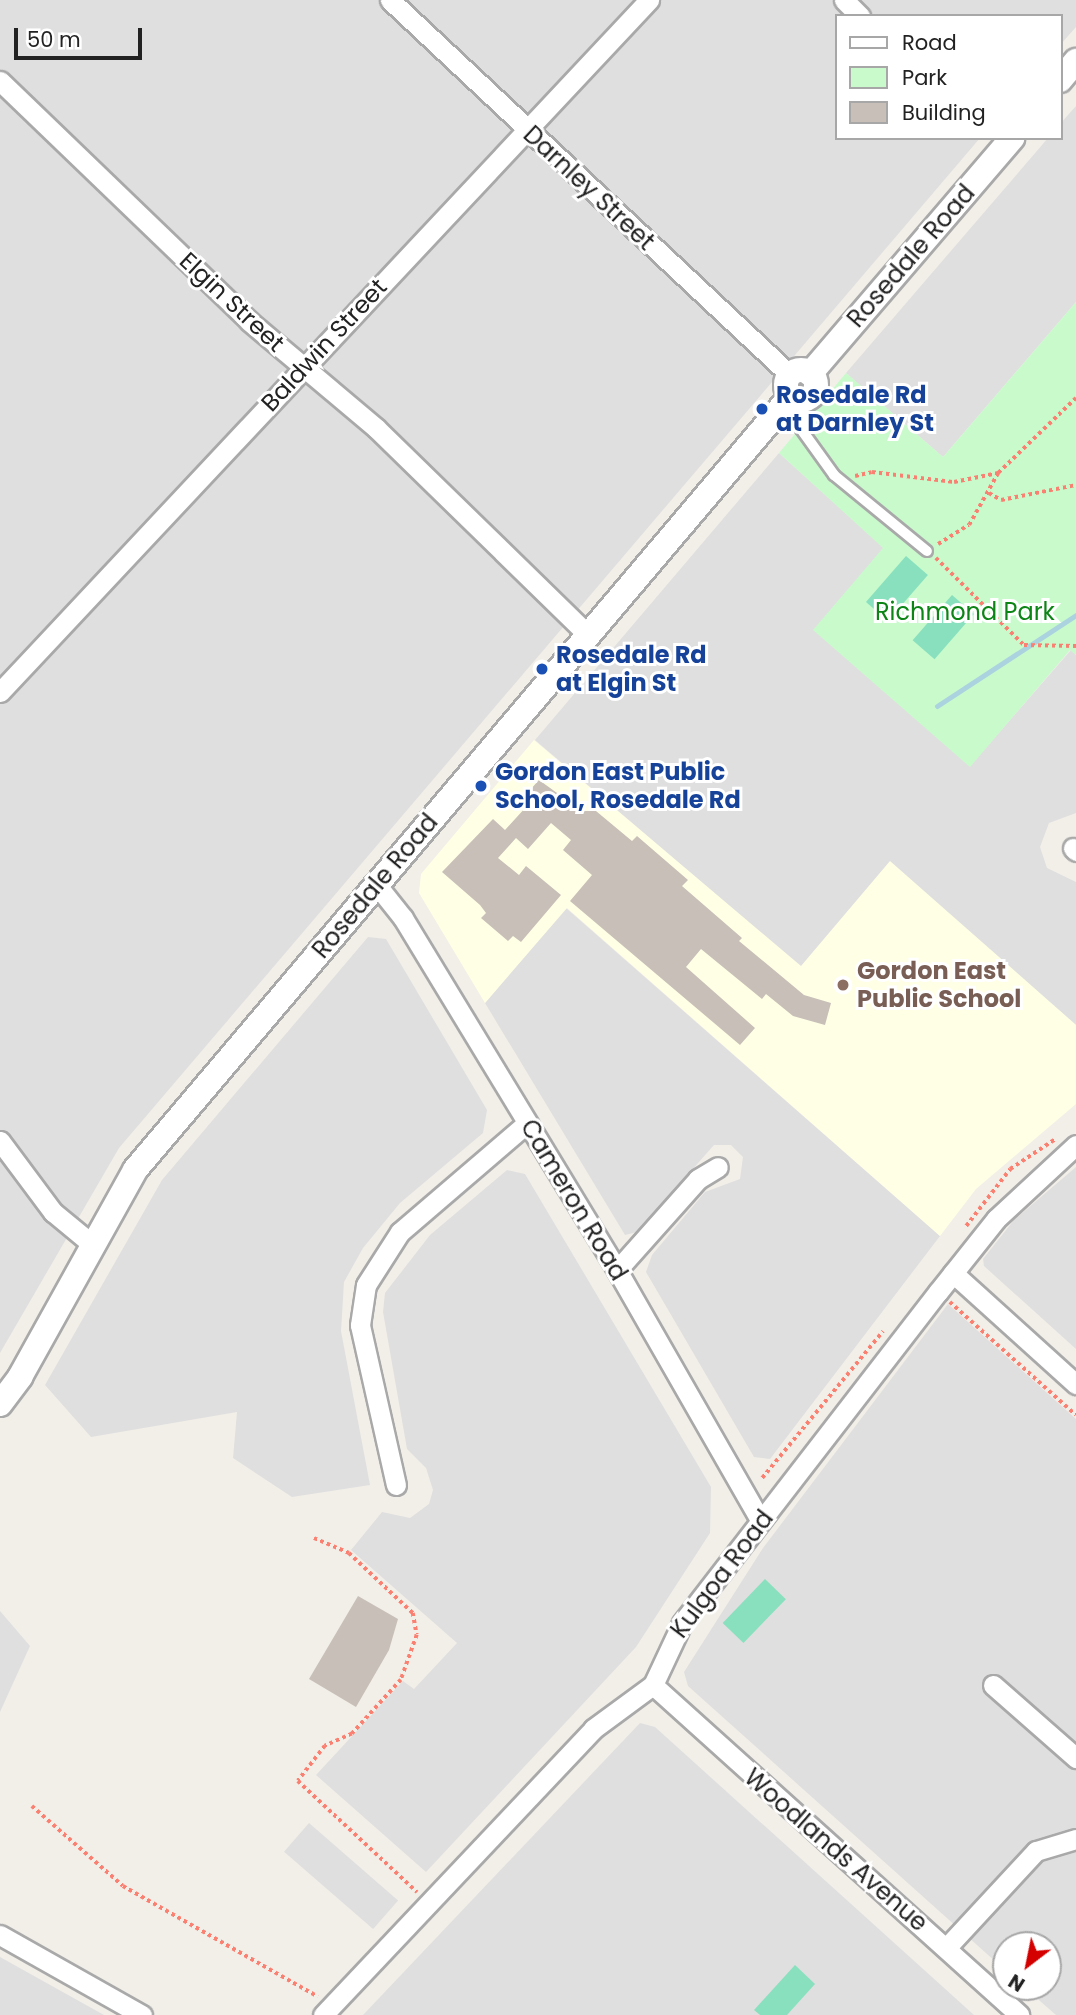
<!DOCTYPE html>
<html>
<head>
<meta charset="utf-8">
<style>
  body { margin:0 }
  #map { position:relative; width:1076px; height:2015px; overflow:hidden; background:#f2efe9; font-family:Poppins,sans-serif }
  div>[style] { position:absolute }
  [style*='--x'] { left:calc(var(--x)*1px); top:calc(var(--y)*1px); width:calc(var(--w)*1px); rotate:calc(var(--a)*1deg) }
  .residential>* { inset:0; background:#e0dfdf; transform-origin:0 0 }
  .education>* { inset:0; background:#ffffe5 }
  .park>* { inset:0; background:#c8facc }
  .pitch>* { inset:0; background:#88e0be; transform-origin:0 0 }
  .stream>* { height:5px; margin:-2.5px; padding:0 2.5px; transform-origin:2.5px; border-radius:2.5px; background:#aad3df }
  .building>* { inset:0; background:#c7bfb8 }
  .path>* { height:3.5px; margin-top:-1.75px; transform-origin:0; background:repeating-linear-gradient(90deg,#fa8072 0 3.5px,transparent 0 7px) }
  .roads { filter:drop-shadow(2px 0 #a9a9a9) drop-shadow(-2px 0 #a9a9a9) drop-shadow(0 2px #a9a9a9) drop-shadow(0 -2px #a9a9a9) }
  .service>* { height:10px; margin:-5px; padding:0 5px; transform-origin:5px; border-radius:5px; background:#fff }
  .minor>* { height:19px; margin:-9.5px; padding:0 9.5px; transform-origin:9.5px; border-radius:9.5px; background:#fff }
  .tertiary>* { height:24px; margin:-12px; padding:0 12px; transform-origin:12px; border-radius:12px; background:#fff }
  .tertiary>.ring { margin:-12px; padding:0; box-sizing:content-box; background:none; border:24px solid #fff; border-radius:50% }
  .dots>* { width:19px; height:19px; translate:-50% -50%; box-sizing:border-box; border:4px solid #fff; border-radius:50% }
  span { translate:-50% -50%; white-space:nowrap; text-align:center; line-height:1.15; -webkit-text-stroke:6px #fff; paint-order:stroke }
  .street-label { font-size:24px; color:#222 }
  .transit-label { font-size:24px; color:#164399; font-weight:700 }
  .left { translate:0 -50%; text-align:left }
  .park-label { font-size:24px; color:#0c8416 }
  .education-label { font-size:24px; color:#785e54; font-weight:700 }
  .legend { position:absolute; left:835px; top:14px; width:228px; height:126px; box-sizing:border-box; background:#fff; border:2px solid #a7a7a7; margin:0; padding:9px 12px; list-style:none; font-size:21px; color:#222 }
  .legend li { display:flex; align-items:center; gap:14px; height:35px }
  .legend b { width:35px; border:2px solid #a7a7a7 }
  .north { position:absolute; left:992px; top:1931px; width:70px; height:70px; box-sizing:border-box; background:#fff; border:2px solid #a7a7a7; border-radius:50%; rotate:212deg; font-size:19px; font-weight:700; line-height:28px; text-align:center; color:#222 }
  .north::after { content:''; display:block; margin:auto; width:24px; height:32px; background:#d40000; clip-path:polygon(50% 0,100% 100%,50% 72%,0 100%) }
  .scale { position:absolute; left:14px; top:28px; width:128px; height:32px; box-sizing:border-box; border:4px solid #222; border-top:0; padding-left:9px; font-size:21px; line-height:24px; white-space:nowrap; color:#222; -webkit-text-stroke:5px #fff; paint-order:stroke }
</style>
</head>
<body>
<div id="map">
  <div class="residential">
    <div style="clip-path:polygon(0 0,1076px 0,1076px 27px,1060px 45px,1060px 16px,836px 16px,836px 138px,980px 138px,119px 1148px,0 1353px)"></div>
    <div style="clip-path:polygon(1076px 106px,1076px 302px,943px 457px,846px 373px,1048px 138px,1060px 138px,1060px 124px)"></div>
    <div style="clip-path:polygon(779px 453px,884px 548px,814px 630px,970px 766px,1071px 650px,1076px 655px,1076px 813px,1049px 823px,1040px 847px,1047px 868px,1076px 882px,1076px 1025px,890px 862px,801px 967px,535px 740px)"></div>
    <div style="clip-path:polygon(566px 908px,940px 1236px,770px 1459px,754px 1457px,646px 1272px,652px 1255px,705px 1192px,740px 1179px,743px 1157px,731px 1145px,714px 1145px,637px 1232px,625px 1235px,485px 1003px)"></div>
    <div style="clip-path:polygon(368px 937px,386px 939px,487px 1110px,483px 1133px,400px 1203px,363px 1248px,344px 1282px,341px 1331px,370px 1485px,292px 1497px,233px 1458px,237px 1412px,91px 1437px,45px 1385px,162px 1180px)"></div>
    <div style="clip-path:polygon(1076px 1167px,1076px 1349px,984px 1266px,983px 1259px,1014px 1220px)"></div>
    <div style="clip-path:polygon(507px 1170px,525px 1174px,711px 1487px,710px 1533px,636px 1647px,426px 1872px,316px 1775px,403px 1681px,414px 1689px,457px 1643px,351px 1550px,382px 1512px,410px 1518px,429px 1504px,433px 1490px,426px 1468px,407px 1449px,383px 1312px,385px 1293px,430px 1235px)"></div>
    <div style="clip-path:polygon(948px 1304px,1076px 1419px,1076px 2015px,1056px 2015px,1024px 1987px,1048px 1987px,1048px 1945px,1006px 1945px,1006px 1971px,688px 1686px,684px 1672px,763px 1548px)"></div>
    <div style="clip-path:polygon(0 1611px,30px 1646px,0 1712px)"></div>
    <div style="clip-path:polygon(640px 1723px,655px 1727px,974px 2015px,363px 2015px)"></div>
    <div style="left:309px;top:1823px;width:118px;height:38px;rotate:41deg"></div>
    <div style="clip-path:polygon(0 1957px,104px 2015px,0 2015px)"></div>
  </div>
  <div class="education">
    <div style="clip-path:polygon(534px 740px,801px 966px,890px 861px,1076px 1025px,1076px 1104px,976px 1189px,940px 1236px,567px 908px,485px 1003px,419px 893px,421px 874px)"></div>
  </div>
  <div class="park">
    <div style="clip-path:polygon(1076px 302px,1076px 655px,1070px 650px,970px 767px,813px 630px,883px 548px,779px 453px,846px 373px,943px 457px)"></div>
  </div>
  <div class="pitch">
    <div style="left:906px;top:556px;width:29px;height:61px;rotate:41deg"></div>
    <div style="left:952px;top:595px;width:29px;height:60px;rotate:41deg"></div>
    <div style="left:765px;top:1579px;width:29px;height:61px;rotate:44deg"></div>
    <div style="clip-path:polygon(795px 1965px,815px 1984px,787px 2015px,760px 2015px,754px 2010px)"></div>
  </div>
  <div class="stream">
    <div style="--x:937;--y:706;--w:166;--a:-33.2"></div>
  </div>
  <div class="building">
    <div style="clip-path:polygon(539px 780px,582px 811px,596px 811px,632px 841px,637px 836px,688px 880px,682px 886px,742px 938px,739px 941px,804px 995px,831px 1003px,825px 1025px,793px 1016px,766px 994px,762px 999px,701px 949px,686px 967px,755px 1028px,740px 1045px,570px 901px,592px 875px,563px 850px,571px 840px,551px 823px,528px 849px,516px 838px,498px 858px,519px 875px,526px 866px,561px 895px,521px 942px,513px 936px,508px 941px,481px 918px,486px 913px,480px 905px,442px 872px,493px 819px,505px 830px,526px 807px,520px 801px)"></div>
    <div style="clip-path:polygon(358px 1596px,398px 1619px,389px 1650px,356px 1707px,309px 1679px)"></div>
  </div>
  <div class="path">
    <div style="--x:855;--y:476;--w:17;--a:-13"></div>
    <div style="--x:872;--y:472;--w:83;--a:7"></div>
    <div style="--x:954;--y:482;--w:45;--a:-11.6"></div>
    <div style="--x:998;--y:473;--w:108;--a:-43.9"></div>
    <div style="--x:989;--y:493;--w:14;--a:30"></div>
    <div style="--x:1001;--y:500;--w:76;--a:-11.3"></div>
    <div style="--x:938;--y:544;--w:36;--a:-32"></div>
    <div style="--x:969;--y:525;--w:60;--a:-60.9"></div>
    <div style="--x:936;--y:558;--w:124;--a:44.7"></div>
    <div style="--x:1024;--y:645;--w:52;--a:1.1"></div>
    <div style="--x:966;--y:1226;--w:72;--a:-52.3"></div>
    <div style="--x:1010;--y:1169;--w:53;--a:-33.4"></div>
    <div style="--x:950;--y:1302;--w:169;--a:41.9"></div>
    <div style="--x:762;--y:1478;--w:190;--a:-50.5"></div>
    <div style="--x:314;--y:1538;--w:38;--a:23"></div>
    <div style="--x:349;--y:1553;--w:88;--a:43.2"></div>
    <div style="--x:413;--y:1613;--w:22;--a:80"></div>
    <div style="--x:417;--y:1635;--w:48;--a:109.6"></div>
    <div style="--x:401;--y:1680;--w:73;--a:132.2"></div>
    <div style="--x:352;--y:1734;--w:30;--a:156"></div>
    <div style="--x:325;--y:1746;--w:44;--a:127.6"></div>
    <div style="--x:298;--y:1781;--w:163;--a:43"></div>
    <div style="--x:32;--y:1806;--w:121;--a:41.3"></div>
    <div style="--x:123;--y:1886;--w:224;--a:29.6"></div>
  </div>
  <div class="roads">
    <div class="service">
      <div style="--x:801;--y:400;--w:29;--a:90"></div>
      <div style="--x:801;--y:429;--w:57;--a:54.3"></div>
      <div style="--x:834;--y:475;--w:120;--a:39.3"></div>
    </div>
    <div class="minor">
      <div style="--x:390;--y:0;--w:548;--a:43.15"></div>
      <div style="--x:844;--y:0;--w:23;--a:45"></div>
      <div style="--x:0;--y:81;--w:346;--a:43.9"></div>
      <div style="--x:249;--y:321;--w:166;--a:40.1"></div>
      <div style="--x:376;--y:428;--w:298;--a:44.3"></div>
      <div style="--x:0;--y:692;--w:949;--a:-46.84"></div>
      <div style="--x:1073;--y:848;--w:4;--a:45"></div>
      <div style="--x:376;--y:884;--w:43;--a:51.5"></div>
      <div style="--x:403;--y:918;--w:412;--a:58.7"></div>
      <div style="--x:617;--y:1270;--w:289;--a:60.2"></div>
      <div style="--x:0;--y:1141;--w:89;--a:53.3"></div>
      <div style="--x:53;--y:1212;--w:52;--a:39.5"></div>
      <div style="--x:617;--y:1270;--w:122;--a:-48.3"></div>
      <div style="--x:698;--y:1179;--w:23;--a:-31"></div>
      <div style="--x:953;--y:1273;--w:166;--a:42.1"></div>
      <div style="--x:396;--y:1485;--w:164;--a:-102.7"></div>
      <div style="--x:360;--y:1325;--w:40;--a:-81.5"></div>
      <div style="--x:366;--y:1285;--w:63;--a:-57.3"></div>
      <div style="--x:400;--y:1232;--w:167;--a:-40.6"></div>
      <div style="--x:653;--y:1685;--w:493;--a:42"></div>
      <div style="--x:993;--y:1685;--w:111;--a:41.3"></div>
      <div style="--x:0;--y:1935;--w:163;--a:29.4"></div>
      <div style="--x:947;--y:1947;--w:131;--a:-47.2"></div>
      <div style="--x:1036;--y:1851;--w:42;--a:-16.7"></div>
      <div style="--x:323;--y:2015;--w:393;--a:-46.6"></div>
      <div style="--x:593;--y:1729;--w:74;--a:-36.3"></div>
      <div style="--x:653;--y:1685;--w:68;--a:-64.9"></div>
      <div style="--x:682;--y:1623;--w:418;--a:-52.3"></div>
      <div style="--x:938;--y:1292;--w:93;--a:-51.5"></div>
      <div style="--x:996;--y:1219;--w:109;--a:-42.8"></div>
    </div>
    <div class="tertiary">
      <div style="--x:1060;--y:80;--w:25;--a:-50"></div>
      <div class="ring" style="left:786px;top:370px;width:6px;height:6px"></div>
      <div style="--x:810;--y:374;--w:311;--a:-49.4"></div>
      <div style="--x:0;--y:1404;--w:34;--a:-53"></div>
      <div style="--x:20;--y:1377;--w:237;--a:-60.9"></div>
      <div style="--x:135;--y:1170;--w:1015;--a:-49.72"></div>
    </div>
  </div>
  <div class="dots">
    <div style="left:762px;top:409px;background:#1a4fb4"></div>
    <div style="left:542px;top:669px;background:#1a4fb4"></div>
    <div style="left:481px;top:786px;background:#1a4fb4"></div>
    <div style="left:843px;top:985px;background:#8d6e63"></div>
  </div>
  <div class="street-label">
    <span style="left:589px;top:188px;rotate:43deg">Darnley Street</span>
    <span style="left:911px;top:256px;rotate:-49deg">Rosedale Road</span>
    <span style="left:232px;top:302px;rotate:43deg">Elgin Street</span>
    <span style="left:324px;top:345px;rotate:-47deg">Baldwin Street</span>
    <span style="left:375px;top:886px;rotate:-50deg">Rosedale Road</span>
    <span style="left:574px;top:1200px;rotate:59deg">Cameron Road</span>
    <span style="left:722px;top:1574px;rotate:-53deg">Kulgoa Road</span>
    <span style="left:836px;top:1850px;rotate:41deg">Woodlands Avenue</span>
  </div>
  <div class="transit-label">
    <span class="left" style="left:776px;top:409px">Rosedale Rd<br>at Darnley St</span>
    <span class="left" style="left:556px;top:669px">Rosedale Rd<br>at Elgin St</span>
    <span class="left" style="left:495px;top:786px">Gordon East Public<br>School, Rosedale Rd</span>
  </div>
  <div class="park-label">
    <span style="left:965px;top:612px">Richmond Park</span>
  </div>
  <div class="education-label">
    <span class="left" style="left:857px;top:985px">Gordon East<br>Public School</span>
  </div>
  <ul class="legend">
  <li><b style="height:9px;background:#fff"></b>Road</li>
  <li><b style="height:19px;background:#c8facc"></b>Park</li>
  <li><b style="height:19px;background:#c7bfb8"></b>Building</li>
  </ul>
  <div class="north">N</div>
  <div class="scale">50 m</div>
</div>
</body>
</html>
